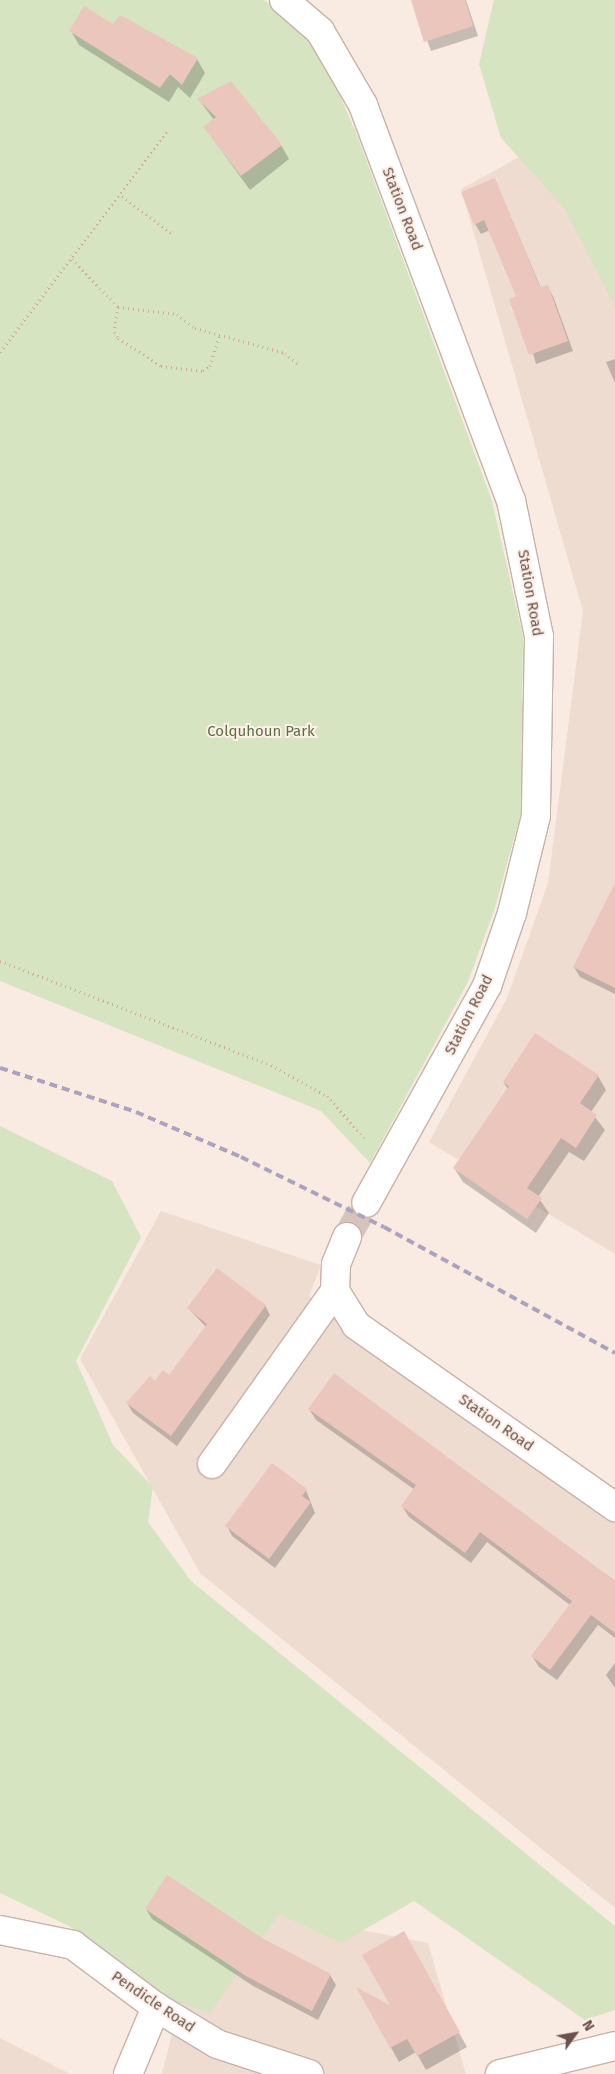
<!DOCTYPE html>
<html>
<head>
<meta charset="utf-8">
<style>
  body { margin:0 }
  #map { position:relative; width:615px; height:2074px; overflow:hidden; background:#f9ebe1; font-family:"Fira Sans",sans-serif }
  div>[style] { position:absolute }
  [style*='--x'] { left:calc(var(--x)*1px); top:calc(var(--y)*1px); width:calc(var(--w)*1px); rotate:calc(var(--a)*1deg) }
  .residential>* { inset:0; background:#efdcd1 }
  .green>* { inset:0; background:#d6e4c2 }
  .shadow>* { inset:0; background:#0003 }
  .building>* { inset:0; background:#eac6bc }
  .minor-tunnel>* { height:28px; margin-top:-14px; transform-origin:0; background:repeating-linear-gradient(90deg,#d6c4bc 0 28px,transparent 0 42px) }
  .path>* { height:3px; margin-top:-1.5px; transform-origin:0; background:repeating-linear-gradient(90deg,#cea9a0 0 1px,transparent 0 5px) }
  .roads { filter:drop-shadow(1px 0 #c7b2aa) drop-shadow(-1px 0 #c7b2aa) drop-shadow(0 1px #c7b2aa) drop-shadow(0 -1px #c7b2aa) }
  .minor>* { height:28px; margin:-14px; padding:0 14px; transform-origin:14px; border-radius:14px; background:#fff }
  .rail>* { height:4px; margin-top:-2px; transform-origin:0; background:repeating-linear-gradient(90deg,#aca2bf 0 8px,transparent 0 13px) }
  span { translate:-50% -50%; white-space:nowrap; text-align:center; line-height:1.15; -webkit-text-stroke:4px #fcf0e7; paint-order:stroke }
  .street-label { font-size:15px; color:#6c514b }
  .park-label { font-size:15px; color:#5b7145 }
  .north { position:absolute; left:550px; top:2009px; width:50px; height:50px; -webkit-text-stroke:4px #fcf0e7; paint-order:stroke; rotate:58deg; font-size:14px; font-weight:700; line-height:20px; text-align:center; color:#6c514b }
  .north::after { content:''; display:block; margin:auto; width:18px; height:22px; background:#6c514b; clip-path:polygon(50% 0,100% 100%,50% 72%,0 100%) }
</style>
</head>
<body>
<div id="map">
  <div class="residential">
    <div style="clip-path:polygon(615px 104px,615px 1254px,429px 1142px,507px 998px,548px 883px,583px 611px,461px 189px)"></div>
    <div style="clip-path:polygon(161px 1211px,321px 1265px,309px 1296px,615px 1522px,615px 1908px,200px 1573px,80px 1359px)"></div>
    <div style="clip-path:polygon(206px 1899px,428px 1943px,466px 2074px,162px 2074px)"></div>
    <div style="clip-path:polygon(0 2038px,70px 2074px,0 2074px)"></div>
  </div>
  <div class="green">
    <div style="clip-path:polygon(0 0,264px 0,307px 34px,326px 64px,357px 135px,492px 501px,523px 637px,521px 813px,494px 911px,467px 984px,370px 1163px,321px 1111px,0 981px)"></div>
    <div style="clip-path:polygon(494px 0,615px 0,615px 307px,564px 208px,501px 138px,479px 64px)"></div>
    <div style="clip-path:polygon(0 1126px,112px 1181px,141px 1237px,76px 1361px,113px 1445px,153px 1487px,148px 1522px,191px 1581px,615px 1926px,615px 2010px,585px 2020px,414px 1901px,341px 1943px,279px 1914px,210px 2013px,162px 1997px,71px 1927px,0 1893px)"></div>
  </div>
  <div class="shadow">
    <div style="clip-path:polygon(412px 0,466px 0,478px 36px,431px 51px)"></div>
    <div style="clip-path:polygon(113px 26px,197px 59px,205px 73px,190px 98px,178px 87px,169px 102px,79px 45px,71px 31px)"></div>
    <div style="clip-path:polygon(199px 100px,281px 145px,289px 159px,250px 190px,205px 128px,214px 120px)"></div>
    <div style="clip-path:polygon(495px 180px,541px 288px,547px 286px,553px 296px,573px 351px,536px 364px,517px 297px,490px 230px,481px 234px,475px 224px)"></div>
    <div style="clip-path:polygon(615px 359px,615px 383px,606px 362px)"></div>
    <div style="clip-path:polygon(615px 914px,615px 994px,580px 977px,574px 967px)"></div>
    <div style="clip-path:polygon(598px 1076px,606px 1090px,591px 1112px,605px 1130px,584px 1161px,569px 1152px,538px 1197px,549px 1213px,536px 1233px,463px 1182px,454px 1168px,508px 1089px,504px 1083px)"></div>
    <div style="clip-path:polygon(265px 1305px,270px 1315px,177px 1446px,133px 1413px,127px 1403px,169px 1377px,206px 1327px,188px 1308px)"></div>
    <div style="clip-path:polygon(334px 1375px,615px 1581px,615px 1638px,598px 1625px,557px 1680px,539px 1667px,532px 1656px,570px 1605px,487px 1542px,471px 1563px,409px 1517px,402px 1506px,415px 1490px,316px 1420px,309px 1409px)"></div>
    <div style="clip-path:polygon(306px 1490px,315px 1513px,275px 1568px,232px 1536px,227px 1526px)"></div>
    <div style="clip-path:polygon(615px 1663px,615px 1688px,606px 1675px)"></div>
    <div style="clip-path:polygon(146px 1909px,262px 1939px,330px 1975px,336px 1985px,318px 2020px,253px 1986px,152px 1919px)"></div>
    <div style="clip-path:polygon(403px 1933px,467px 2047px,426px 2070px,416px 2052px,399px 2062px,359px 1990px,393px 2008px)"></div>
  </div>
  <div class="building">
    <div style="clip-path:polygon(411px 0,465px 0,473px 26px,424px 42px)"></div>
    <div style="clip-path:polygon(84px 6px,113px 24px,120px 15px,198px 58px,182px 85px,170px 74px,160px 88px,69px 31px)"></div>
    <div style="clip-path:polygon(231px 81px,282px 145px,241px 176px,203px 127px,216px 117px,197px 99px)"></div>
    <div style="clip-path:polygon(495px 178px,540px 287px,548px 285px,568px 341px,529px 355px,509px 299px,516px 296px,484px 220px,474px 225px,461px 192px)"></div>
    <div style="clip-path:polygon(615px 883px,615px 988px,573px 967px)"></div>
    <div style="clip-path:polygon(535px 1033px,599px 1075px,580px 1103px,597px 1115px,576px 1148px,561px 1138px,527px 1188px,542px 1198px,527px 1219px,453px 1168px,509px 1086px,503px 1082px)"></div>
    <div style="clip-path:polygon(217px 1268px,266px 1305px,171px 1436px,126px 1403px,150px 1376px,155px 1381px,163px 1370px,169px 1375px,207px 1324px,187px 1308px)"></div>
    <div style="clip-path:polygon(334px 1373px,615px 1581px,615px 1633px,591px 1615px,550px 1670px,531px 1656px,572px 1601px,480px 1532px,465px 1553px,401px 1506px,416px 1485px,308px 1409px)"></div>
    <div style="clip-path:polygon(272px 1463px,307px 1489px,302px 1496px,311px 1502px,269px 1559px,225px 1526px)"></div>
    <div style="clip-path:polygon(167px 1875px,262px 1938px,331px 1974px,312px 2011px,246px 1976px,145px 1909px)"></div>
    <div style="clip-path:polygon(404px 1931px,460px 2032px,417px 2056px,407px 2039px,390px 2048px,356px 1987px,390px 2005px,362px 1955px)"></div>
  </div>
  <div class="minor-tunnel">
    <div style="--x:347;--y:1237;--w:39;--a:-61"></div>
  </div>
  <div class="path">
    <div style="--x:122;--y:196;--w:64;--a:36.7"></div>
    <div style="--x:72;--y:259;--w:66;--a:46.2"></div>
    <div style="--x:118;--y:307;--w:59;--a:6.8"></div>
    <div style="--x:177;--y:314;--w:23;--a:38"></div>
    <div style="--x:195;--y:328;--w:93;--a:15.5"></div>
    <div style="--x:285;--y:353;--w:17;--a:40"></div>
    <div style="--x:118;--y:307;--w:25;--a:99"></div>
    <div style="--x:114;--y:332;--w:7;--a:56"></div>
    <div style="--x:118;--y:338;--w:51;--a:33.1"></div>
    <div style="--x:161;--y:366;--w:42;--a:6.8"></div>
    <div style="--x:203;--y:371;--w:9;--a:-36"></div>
    <div style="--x:210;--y:366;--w:31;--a:-73"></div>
    <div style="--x:0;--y:352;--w:277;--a:-52.9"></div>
    <div style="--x:0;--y:961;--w:290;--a:21"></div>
    <div style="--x:271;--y:1065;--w:64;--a:29"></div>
    <div style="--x:327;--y:1096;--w:60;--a:48.4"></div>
  </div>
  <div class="roads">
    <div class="minor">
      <div style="--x:284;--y:0;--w:48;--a:40.7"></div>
      <div style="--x:320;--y:31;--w:86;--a:59.8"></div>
      <div style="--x:363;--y:105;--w:422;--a:69.5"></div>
      <div style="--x:511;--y:500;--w:139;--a:78.4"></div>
      <div style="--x:539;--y:636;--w:180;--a:91"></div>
      <div style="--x:536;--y:816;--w:100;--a:103.9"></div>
      <div style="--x:512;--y:913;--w:77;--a:108.9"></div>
      <div style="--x:487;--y:986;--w:248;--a:119.1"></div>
      <div style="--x:347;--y:1237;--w:29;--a:112"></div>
      <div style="--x:336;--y:1264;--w:27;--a:92"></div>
      <div style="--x:335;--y:1291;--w:40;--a:58"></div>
      <div style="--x:356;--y:1325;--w:317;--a:35.1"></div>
      <div style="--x:212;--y:1464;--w:212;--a:-54.6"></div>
      <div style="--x:0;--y:1930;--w:75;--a:11.6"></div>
      <div style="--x:73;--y:1945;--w:104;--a:36.8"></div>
      <div style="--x:156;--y:2007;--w:71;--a:31.2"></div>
      <div style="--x:217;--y:2044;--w:97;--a:18.1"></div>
      <div style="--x:128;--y:2074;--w:73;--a:-67.3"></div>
      <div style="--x:500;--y:2074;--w:118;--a:-13.7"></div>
    </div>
  </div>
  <div class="rail">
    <div style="--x:0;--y:1068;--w:143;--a:17.9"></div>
    <div style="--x:136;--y:1112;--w:114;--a:23.2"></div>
    <div style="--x:241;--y:1157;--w:159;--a:26.1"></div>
    <div style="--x:384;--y:1227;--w:263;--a:28.6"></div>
  </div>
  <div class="street-label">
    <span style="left:402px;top:209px;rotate:69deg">Station Road</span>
    <span style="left:530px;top:593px;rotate:80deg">Station Road</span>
    <span style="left:469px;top:1015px;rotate:-63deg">Station Road</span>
    <span style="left:496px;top:1423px;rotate:35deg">Station Road</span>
    <span style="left:153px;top:2002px;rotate:34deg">Pendicle Road</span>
  </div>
  <div class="park-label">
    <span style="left:261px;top:732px">Colquhoun Park</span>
  </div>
  <div class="north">N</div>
</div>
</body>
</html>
